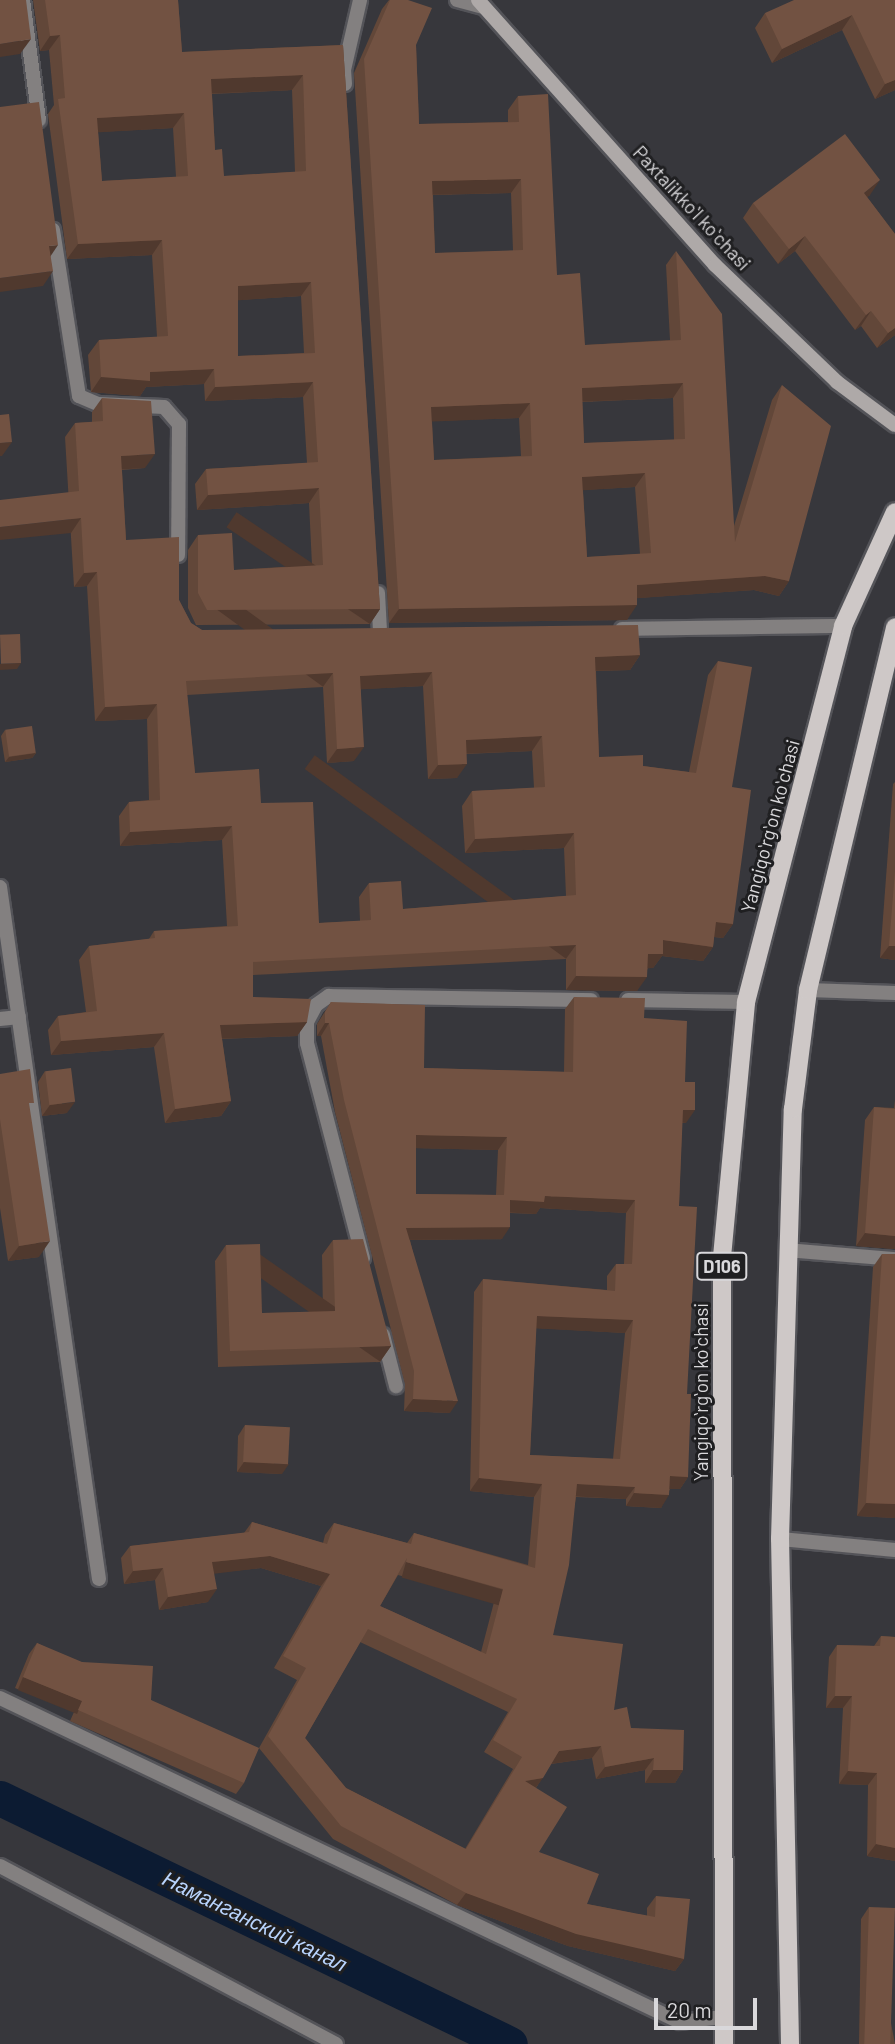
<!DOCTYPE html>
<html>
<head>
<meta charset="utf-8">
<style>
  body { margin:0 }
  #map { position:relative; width:895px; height:2044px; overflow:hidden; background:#37373c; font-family:Barlow,sans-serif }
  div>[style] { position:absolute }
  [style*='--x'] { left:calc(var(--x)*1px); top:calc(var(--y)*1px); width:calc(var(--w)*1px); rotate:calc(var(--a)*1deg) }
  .canal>* { height:35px; margin:-17.5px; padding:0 17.5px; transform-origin:17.5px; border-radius:17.5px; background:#0c1b32 }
  .roads { filter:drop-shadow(2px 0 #545459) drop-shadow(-2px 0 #545459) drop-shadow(0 2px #545459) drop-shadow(0 -2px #545459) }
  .street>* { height:14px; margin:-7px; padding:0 7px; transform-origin:7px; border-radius:7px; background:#838080 }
  .secondary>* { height:14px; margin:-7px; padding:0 7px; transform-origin:7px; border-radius:7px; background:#aea9a8 }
  .primary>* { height:18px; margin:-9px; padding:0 9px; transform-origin:9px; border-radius:9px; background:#cec8c7 }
  .wall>* { inset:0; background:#624739 }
  .shaded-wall>* { inset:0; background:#50392e; transform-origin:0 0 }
  .building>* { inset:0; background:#725242; transform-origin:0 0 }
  span { translate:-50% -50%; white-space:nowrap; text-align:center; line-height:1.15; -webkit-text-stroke:6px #1f1f21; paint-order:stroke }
  .shield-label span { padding:2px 5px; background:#1f1f21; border:2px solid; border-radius:5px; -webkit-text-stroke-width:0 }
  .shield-label { font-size:18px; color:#d9d8db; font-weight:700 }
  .street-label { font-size:19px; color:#d9d8db }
  .water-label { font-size:21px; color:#b9d4fd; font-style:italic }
  .scale { position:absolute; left:654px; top:1998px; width:103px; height:32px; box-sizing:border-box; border:4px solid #d9d8db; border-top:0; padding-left:9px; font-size:21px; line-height:24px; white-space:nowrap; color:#d9d8db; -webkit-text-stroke:5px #1f1f21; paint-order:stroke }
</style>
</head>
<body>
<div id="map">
  <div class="canal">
    <div style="--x:0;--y:1798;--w:566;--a:25.75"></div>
  </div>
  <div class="roads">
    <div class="street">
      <div style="--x:23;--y:0;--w:121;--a:82.4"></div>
      <div style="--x:457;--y:0;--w:28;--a:15"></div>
      <div style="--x:345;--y:84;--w:14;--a:-94"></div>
      <div style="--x:344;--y:70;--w:72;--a:-77.1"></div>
      <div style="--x:53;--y:230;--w:168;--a:81.1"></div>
      <div style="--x:79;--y:396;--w:21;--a:23"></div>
      <div style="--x:98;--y:404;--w:66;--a:2.6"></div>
      <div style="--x:164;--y:407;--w:23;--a:49"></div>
      <div style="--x:179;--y:424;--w:131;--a:90.4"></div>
      <div style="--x:378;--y:593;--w:39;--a:87"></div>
      <div style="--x:622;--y:629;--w:221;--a:-0.8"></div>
      <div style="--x:0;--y:887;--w:699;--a:81.86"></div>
      <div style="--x:808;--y:990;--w:87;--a:2"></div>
      <div style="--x:628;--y:1000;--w:118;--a:1"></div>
      <div style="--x:0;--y:1019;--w:19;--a:-6"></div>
      <div style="--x:787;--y:1250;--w:108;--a:4.8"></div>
      <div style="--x:363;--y:1258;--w:222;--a:-104.6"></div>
      <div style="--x:307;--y:1043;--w:21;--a:-90"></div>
      <div style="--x:307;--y:1022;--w:19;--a:-62"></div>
      <div style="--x:316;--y:1005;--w:16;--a:-35"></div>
      <div style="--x:329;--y:996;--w:262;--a:0.9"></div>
      <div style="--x:383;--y:1335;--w:53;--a:75.7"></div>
      <div style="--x:780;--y:1539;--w:116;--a:5.5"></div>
      <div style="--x:0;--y:1698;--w:753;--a:25.48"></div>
      <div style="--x:680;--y:2022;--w:42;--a:-6.8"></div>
      <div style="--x:0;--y:1866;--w:380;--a:27.9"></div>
    </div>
    <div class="secondary">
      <div style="--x:478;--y:0;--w:356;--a:48.2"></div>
      <div style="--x:715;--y:265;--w:169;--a:43.8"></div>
      <div style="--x:837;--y:382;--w:72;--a:36.6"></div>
    </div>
    <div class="primary">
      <div style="--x:724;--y:2044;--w:787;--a:-90.15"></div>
      <div style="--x:722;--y:1257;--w:256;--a:-84.6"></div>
      <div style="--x:746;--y:1002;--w:388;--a:-75.5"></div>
      <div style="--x:843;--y:626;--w:125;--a:-65.5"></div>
      <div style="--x:790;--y:2044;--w:505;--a:-91.13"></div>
      <div style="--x:780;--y:1539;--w:430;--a:-88.3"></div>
      <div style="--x:793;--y:1109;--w:120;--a:-82.8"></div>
      <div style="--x:808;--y:990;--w:373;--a:-76.5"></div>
    </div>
  </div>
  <div class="wall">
    <div style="clip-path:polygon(evenodd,33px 0,178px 0,182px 52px,343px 45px,380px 609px,370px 624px,196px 625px,188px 608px,188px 550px,198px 535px,234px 570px,312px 565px,309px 503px,197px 510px,195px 484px,206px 469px,307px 463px,303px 397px,205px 401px,204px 384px,146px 387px,140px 396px,91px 392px,88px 355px,99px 340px,157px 337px,152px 255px,67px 259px,48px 114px,54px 105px,49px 50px,40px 51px,33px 0,292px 90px,295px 172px,224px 176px,215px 150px,212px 94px,292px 90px,33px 0,173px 128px,176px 177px,102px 181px,98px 132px,173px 128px,33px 0,301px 296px,304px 353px,238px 356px,238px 300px,301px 296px)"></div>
    <div style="clip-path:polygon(evenodd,389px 0,408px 0,416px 45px,419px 124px,508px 122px,508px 110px,518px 96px,557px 275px,585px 345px,670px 340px,666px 265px,676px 251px,734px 526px,772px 400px,782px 385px,789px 581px,779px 596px,754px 590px,637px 598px,627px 620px,389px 623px,354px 73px,382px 9px,389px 0,511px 193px,513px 251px,435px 253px,433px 195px,511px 193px,389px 0,673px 398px,674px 440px,584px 443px,582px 402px,673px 398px,389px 0,519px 418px,521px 456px,434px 460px,432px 421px,519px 418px,389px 0,635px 487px,640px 554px,587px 557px,583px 490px,635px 487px)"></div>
    <div style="clip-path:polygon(895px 0,895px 90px,875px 99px,842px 30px,772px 63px,755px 28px,765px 13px)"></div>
    <div style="clip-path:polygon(870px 195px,867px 197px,895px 234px,895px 335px,877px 348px,861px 326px,855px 330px,795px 251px,778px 264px,743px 218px,753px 203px)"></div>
    <div style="clip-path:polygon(evenodd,102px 398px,145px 468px,122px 470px,126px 540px,179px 600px,191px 623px,202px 630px,640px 655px,630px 670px,596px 671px,599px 757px,643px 766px,689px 772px,708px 675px,718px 661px,732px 787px,733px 924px,723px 938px,714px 937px,713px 947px,703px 961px,662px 956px,653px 968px,648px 968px,637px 991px,566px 990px,566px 959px,253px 975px,253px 997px,307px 1022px,297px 1036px,222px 1039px,231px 1101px,221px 1116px,165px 1123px,154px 1047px,51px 1055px,48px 1030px,58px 1016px,86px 1012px,79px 960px,89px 946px,149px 939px,154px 931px,227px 926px,222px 840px,120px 846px,119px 816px,129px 802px,149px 800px,147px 719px,95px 721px,87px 586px,74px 587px,65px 437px,75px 423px,92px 422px,92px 412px,102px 398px,423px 686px,428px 779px,457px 778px,466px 754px,532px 751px,534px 788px,472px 791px,462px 806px,465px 853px,564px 848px,566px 896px,403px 909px,369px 883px,359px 897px,360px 921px,319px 923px,261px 803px,195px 773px,187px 695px,323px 687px,327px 763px,354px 761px,361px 689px,423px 686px)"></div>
    <div style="clip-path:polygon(5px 730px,36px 753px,32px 758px,5px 762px,1px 736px)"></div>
    <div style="clip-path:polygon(895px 782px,895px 960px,880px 958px,893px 784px)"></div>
    <div style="clip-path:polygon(evenodd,574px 997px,644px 1018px,685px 1082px,686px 1123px,682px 1123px,679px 1206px,687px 1394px,688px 1477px,680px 1489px,670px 1489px,661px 1508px,626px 1506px,626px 1499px,576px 1497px,553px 1635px,614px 1710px,631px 1728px,683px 1770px,675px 1783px,645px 1783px,645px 1770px,596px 1779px,592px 1758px,551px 1764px,536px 1788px,539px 1852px,587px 1904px,647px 1916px,647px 1908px,656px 1896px,684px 1959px,675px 1971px,568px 1946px,457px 1905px,333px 1839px,259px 1748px,297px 1680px,274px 1668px,321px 1586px,261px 1568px,214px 1573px,208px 1602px,159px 1610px,155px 1580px,124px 1584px,121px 1558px,130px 1546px,244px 1533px,252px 1522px,323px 1543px,325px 1535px,334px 1523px,407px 1543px,414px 1533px,528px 1565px,534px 1497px,470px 1491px,474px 1292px,483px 1279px,607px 1290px,607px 1276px,616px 1264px,624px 1264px,626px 1213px,540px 1208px,536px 1214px,510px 1213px,502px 1239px,410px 1240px,450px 1413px,404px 1411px,405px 1384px,335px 1112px,321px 1036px,317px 1036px,317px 1024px,331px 1002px,424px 1068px,564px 1072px,565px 1009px,574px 997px,416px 1148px,498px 1150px,496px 1195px,416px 1194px,416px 1148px,574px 997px,536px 1328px,625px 1333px,613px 1459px,530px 1455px,536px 1328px,574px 997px,398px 1575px,494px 1602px,481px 1652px,380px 1606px,398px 1575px,574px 997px,360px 1642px,508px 1712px,484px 1752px,513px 1769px,465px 1849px,346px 1788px,305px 1738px,360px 1642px)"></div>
    <div style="clip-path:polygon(45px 1071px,67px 1113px,42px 1116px,38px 1082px)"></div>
    <div style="clip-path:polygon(0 1074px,39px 1257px,8px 1261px,0 1208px)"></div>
    <div style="clip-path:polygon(895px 1100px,895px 1249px,856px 1246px,865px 1120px,874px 1107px,894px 1108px)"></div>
    <div style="clip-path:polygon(333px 1240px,391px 1346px,380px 1362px,218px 1367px,215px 1261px,226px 1245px,262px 1313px,323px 1312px,322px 1255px)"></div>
    <div style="clip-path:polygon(882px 1254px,895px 1254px,895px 1518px,857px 1516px,873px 1267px)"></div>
    <div style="clip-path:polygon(245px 1425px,282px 1474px,237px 1472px,238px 1436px)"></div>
    <div style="clip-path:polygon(881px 1636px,895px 1637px,895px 1861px,867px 1856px,868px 1785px,839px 1784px,843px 1708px,826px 1708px,829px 1657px,837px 1645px,874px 1646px)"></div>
    <div style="clip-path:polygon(37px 1643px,151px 1700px,244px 1783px,236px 1794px,70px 1721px,74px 1712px,15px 1688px,29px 1654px)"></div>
    <div style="clip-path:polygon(869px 1907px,895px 2044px,859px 2044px,861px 1919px)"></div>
  </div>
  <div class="shaded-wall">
    <div style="clip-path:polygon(852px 15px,842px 30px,772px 63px,782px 49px)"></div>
    <div style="clip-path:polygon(60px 35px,49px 50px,40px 51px,50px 36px)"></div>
    <div style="clip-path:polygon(31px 39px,20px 54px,0 57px,0 44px)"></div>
    <div style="clip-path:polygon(303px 75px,292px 90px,200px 94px,211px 79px)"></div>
    <div style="clip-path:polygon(895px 80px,895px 90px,875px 99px,885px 84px)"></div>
    <div style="clip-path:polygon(184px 113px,173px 128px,87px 133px,97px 118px)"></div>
    <div style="clip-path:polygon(521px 179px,511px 193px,422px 195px,432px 181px)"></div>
    <div style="clip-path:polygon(880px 180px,870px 195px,853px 208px,864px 193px)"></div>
    <div style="clip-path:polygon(805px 236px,795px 251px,778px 264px,789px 249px)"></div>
    <div style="clip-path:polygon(162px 240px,152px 255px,67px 259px,78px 244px)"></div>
    <div style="clip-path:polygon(58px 245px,48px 260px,49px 246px)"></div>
    <div style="clip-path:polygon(53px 271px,43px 286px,0 292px,0 278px)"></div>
    <div style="clip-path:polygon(311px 282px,301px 296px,228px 301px,238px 286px)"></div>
    <div style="clip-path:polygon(871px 311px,861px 326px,855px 330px,866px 315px)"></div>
    <div style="clip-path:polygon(895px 328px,895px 335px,877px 348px,888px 333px)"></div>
    <div style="clip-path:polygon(214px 369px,204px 384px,146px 387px,140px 396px,91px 392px,101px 377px,150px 372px)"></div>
    <div style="clip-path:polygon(313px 382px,303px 397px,205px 401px,215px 387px)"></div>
    <div style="clip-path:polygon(683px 383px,673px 398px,572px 402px,582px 388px)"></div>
    <div style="clip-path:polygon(530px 403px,519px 418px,421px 422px,431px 407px)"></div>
    <div style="clip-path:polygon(12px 442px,2px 456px,0 456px,0 443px)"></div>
    <div style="clip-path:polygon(155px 454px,145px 468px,111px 470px,121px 456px)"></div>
    <div style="clip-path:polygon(645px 473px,635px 487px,572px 491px,582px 477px)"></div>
    <div style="clip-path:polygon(319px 488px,309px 503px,197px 510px,208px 495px)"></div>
    <div style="clip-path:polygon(81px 518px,71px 533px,0 540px,0 527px)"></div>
    <div style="clip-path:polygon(97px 572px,87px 586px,74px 587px,84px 573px)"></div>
    <div style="clip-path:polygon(765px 576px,789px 581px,779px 596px,754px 590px,626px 599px,637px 585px)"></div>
    <div style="clip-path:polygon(637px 605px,627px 620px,389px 623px,399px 609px)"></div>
    <div style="left:380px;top:609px;width:18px;height:173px;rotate:124deg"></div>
    <div style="clip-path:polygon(640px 655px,630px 670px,585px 671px,595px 657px)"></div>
    <div style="clip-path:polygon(21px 663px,17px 669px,0 670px,0 664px)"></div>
    <div style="clip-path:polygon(432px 672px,423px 686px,350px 690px,360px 676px)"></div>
    <div style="left:333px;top:673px;width:17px;height:147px;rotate:126deg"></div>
    <div style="clip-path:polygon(157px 704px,147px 719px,95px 721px,105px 707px)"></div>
    <div style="clip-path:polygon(542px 736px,532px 751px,456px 754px,466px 740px)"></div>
    <div style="clip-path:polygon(364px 747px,354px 761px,327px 763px,337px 749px)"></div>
    <div style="clip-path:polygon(36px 753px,32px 758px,5px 762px,9px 757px)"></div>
    <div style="clip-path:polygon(467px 764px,457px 778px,428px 779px,438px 765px)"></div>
    <div style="clip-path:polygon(232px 826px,222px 840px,120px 846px,130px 832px)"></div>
    <div style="clip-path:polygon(574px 833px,564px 848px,465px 853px,475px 839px)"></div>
    <div style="clip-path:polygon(716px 922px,733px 924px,723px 938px,706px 936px)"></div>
    <div style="clip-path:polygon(663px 940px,713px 947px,703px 961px,662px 956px,653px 968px,638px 969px,648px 954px)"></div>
    <div style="left:576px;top:945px;width:17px;height:323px;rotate:126deg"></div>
    <div style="clip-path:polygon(889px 946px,895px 946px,895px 960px,880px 958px)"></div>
    <div style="clip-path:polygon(576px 976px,647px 977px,637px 991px,566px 990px)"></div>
    <div style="clip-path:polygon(307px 1022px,297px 1036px,211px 1039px,220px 1025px)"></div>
    <div style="clip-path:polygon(325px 1023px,329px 1023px,321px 1036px,317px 1036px)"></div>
    <div style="clip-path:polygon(164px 1033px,154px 1047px,51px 1055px,61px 1041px)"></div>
    <div style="clip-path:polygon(231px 1101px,221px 1116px,165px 1123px,175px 1109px)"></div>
    <div style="clip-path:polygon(75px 1102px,67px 1113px,42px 1116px,50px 1105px)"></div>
    <div style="clip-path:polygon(683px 1110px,695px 1110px,686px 1123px,674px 1122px)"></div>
    <div style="clip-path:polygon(416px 1135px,507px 1137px,498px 1150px,407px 1148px)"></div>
    <div style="clip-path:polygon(545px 1196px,635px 1200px,626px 1213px,540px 1208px,536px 1214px,501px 1212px,510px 1200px)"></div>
    <div style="clip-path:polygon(510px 1227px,502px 1239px,397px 1240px,406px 1228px)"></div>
    <div style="clip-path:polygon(865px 1233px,895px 1236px,895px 1249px,856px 1246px)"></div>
    <div style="clip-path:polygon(50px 1241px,39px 1257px,8px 1261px,19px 1246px)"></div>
    <div style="clip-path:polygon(537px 1316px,633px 1320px,625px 1333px,528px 1328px)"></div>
    <div style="left:391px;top:1346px;width:19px;height:161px;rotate:125deg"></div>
    <div style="clip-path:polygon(413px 1399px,458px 1401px,450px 1413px,404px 1411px)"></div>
    <div style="clip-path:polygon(244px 1462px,289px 1464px,282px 1474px,237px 1472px)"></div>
    <div style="clip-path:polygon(670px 1476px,688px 1477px,680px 1489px,661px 1489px)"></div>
    <div style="clip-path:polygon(479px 1478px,542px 1484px,534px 1497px,470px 1491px)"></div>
    <div style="clip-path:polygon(577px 1484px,635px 1487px,626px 1499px,568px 1496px)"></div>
    <div style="clip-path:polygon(634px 1493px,669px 1495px,661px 1508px,626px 1506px)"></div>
    <div style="clip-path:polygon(866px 1503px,895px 1504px,895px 1518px,857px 1516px)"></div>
    <div style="clip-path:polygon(270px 1556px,330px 1574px,321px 1586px,261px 1568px,204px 1575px,212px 1562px)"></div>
    <div style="left:406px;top:1562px;width:101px;height:16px;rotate:16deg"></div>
    <div style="clip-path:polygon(163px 1568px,155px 1580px,124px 1584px,133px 1571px)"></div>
    <div style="clip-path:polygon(217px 1589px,208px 1602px,159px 1610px,168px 1597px)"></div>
    <div style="left:23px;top:1677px;width:64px;height:14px;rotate:22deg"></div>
    <div style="clip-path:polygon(835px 1696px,852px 1696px,843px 1708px,826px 1708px)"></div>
    <div style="clip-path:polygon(601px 1746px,592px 1758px,550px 1764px,559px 1751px)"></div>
    <div style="clip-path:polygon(654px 1758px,645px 1770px,596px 1779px,605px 1767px)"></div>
    <div style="clip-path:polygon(653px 1770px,683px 1770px,675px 1783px,645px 1783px)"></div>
    <div style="clip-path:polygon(848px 1771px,877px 1773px,868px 1785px,839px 1784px)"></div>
    <div style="clip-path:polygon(543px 1778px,534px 1790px,525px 1781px)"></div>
    <div style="clip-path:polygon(876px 1844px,895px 1848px,895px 1861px,867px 1856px)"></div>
    <div style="clip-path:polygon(466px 1893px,684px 1959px,675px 1971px,568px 1946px,457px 1905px)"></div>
  </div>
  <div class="building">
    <div style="clip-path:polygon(0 0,26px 0,31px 39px,0 44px)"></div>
    <div style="clip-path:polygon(evenodd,45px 0,178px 0,182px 52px,343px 45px,380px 609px,207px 610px,198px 593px,198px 535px,232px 533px,234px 570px,323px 565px,319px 488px,208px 495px,206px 469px,318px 462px,313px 382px,215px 387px,214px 369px,150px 372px,150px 381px,101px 377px,99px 340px,168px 336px,162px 240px,78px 244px,58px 99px,65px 98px,60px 35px,50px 36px,45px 0,303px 75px,306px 171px,224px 176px,222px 149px,215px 150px,211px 79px,303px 75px,45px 0,184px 113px,188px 176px,102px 181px,97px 118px,184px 113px,45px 0,311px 282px,315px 353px,238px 356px,238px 286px,311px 282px)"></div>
    <div style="clip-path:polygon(evenodd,390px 0,408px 0,432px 8px,416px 45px,419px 124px,519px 122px,518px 96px,548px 94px,557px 275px,580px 273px,585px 345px,681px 340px,676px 251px,722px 314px,735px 542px,782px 385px,831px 426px,789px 581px,765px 576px,637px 585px,637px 605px,399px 609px,364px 59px,390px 0,521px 179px,523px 250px,435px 253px,432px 181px,521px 179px,390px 0,683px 383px,685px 439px,584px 443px,582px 388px,683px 383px,390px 0,530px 403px,532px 456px,434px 460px,431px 407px,530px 403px,390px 0,645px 473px,651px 553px,587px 557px,582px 477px,645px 473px)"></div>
    <div style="clip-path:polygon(794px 0,895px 0,895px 80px,885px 84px,852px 15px,782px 49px,765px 13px)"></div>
    <div style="clip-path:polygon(39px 102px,58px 245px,49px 246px,53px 271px,0 278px,0 107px)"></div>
    <div style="clip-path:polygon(845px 134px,880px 180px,864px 193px,895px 234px,895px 328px,888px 333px,871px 311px,866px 315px,805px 236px,789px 249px,753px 203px)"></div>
    <div style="clip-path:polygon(evenodd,102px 398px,151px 401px,155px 454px,121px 456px,126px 540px,179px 537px,179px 600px,191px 623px,202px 630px,638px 625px,640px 655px,595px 657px,599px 757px,643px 755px,643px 766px,696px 773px,718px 661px,752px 667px,732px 787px,751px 790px,733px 924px,716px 922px,713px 947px,663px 940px,663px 954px,648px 954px,647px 977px,576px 976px,576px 945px,253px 962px,253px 997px,311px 999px,307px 1022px,220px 1025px,231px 1101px,175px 1109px,164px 1033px,61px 1041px,58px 1016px,97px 1011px,89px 946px,155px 938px,154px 931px,238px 926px,232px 826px,130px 832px,129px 802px,160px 800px,157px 704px,105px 707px,97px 572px,84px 573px,81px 518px,0 527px,0 500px,79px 491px,75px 423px,103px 421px,102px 398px,432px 672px,438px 765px,467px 764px,466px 740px,542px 736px,545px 787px,472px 791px,475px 839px,574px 833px,576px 895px,403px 909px,401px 881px,369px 883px,371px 920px,319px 923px,313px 802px,261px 803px,259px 769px,195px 773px,186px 681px,333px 673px,337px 749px,364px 747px,360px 676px,432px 672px)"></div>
    <div style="clip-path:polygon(9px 414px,12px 442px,0 443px,0 415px)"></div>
    <div style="left:20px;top:634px;width:29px;height:20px;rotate:88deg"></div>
    <div style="left:32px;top:726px;width:27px;height:27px;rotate:82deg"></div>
    <div style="clip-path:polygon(895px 871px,895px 946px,889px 946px)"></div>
    <div style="clip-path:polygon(evenodd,574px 997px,645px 998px,644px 1018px,687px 1021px,685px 1082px,695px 1082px,695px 1110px,683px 1110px,679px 1206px,697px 1207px,687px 1394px,691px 1394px,688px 1477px,670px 1476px,669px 1495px,634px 1493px,635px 1487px,577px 1484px,569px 1565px,553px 1635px,623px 1644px,614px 1710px,627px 1707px,631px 1728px,684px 1730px,683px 1770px,653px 1770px,654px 1758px,605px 1767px,601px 1746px,559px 1751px,543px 1778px,525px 1781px,567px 1807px,539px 1852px,599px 1874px,587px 1904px,655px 1917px,656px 1896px,690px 1899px,684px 1959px,576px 1934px,466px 1893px,341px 1826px,268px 1736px,306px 1668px,283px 1656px,330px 1574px,270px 1556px,212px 1562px,217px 1589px,168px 1597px,163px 1568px,133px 1571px,130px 1546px,249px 1532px,252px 1522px,327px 1544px,334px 1523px,411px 1544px,414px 1533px,535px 1568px,542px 1484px,479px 1478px,483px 1279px,615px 1291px,616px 1264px,632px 1264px,635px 1200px,545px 1196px,544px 1202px,510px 1200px,510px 1227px,406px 1228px,458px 1401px,413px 1399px,414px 1371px,344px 1100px,329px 1023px,325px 1023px,325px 1012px,331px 1002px,425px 1005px,424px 1068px,573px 1072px,574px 997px,416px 1135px,507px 1137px,504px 1195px,416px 1194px,416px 1135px,574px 997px,537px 1316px,633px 1320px,620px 1459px,530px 1455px,537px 1316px,574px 997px,407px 1558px,406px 1562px,503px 1589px,486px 1654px,380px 1606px,407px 1558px,574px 997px,368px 1629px,517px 1699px,493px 1740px,522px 1757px,466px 1849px,346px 1788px,305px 1738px,368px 1629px)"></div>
    <div style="left:71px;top:1068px;width:34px;height:26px;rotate:83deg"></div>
    <div style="clip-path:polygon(30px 1069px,34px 1103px,29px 1103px,50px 1241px,19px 1246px,0 1119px,0 1074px)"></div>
    <div style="clip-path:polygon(874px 1107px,895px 1109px,895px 1236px,865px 1233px)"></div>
    <div style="clip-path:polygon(363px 1239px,391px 1346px,230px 1351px,226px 1245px,260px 1244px,262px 1313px,335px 1311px,333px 1240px)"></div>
    <div style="clip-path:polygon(882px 1254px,895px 1254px,895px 1504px,866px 1503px)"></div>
    <div style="left:245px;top:1425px;width:45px;height:37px;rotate:3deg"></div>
    <div style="clip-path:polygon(881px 1636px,895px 1637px,895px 1848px,876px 1844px,877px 1773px,848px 1771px,852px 1696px,835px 1696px,837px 1645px,880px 1646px)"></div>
    <div style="clip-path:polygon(37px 1643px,82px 1662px,153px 1666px,151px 1700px,259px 1748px,244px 1783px,78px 1710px,82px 1701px,23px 1677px)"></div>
    <div style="left:869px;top:1907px;width:26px;height:137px;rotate:2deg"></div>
  </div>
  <div class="shield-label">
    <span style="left:722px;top:1266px">D106</span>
  </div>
  <div class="street-label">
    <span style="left:692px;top:208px;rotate:47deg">Paxtalikkoʻl koʻchasi</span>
    <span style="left:770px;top:826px;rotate:-75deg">Yangiqoʻrgʻon koʻchasi</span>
    <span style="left:701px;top:1392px;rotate:-90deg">Yangiqoʻrgʻon koʻchasi</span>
  </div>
  <div class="water-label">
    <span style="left:255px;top:1921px;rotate:26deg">Наманганский канал</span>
  </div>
  <div class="scale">20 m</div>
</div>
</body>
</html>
